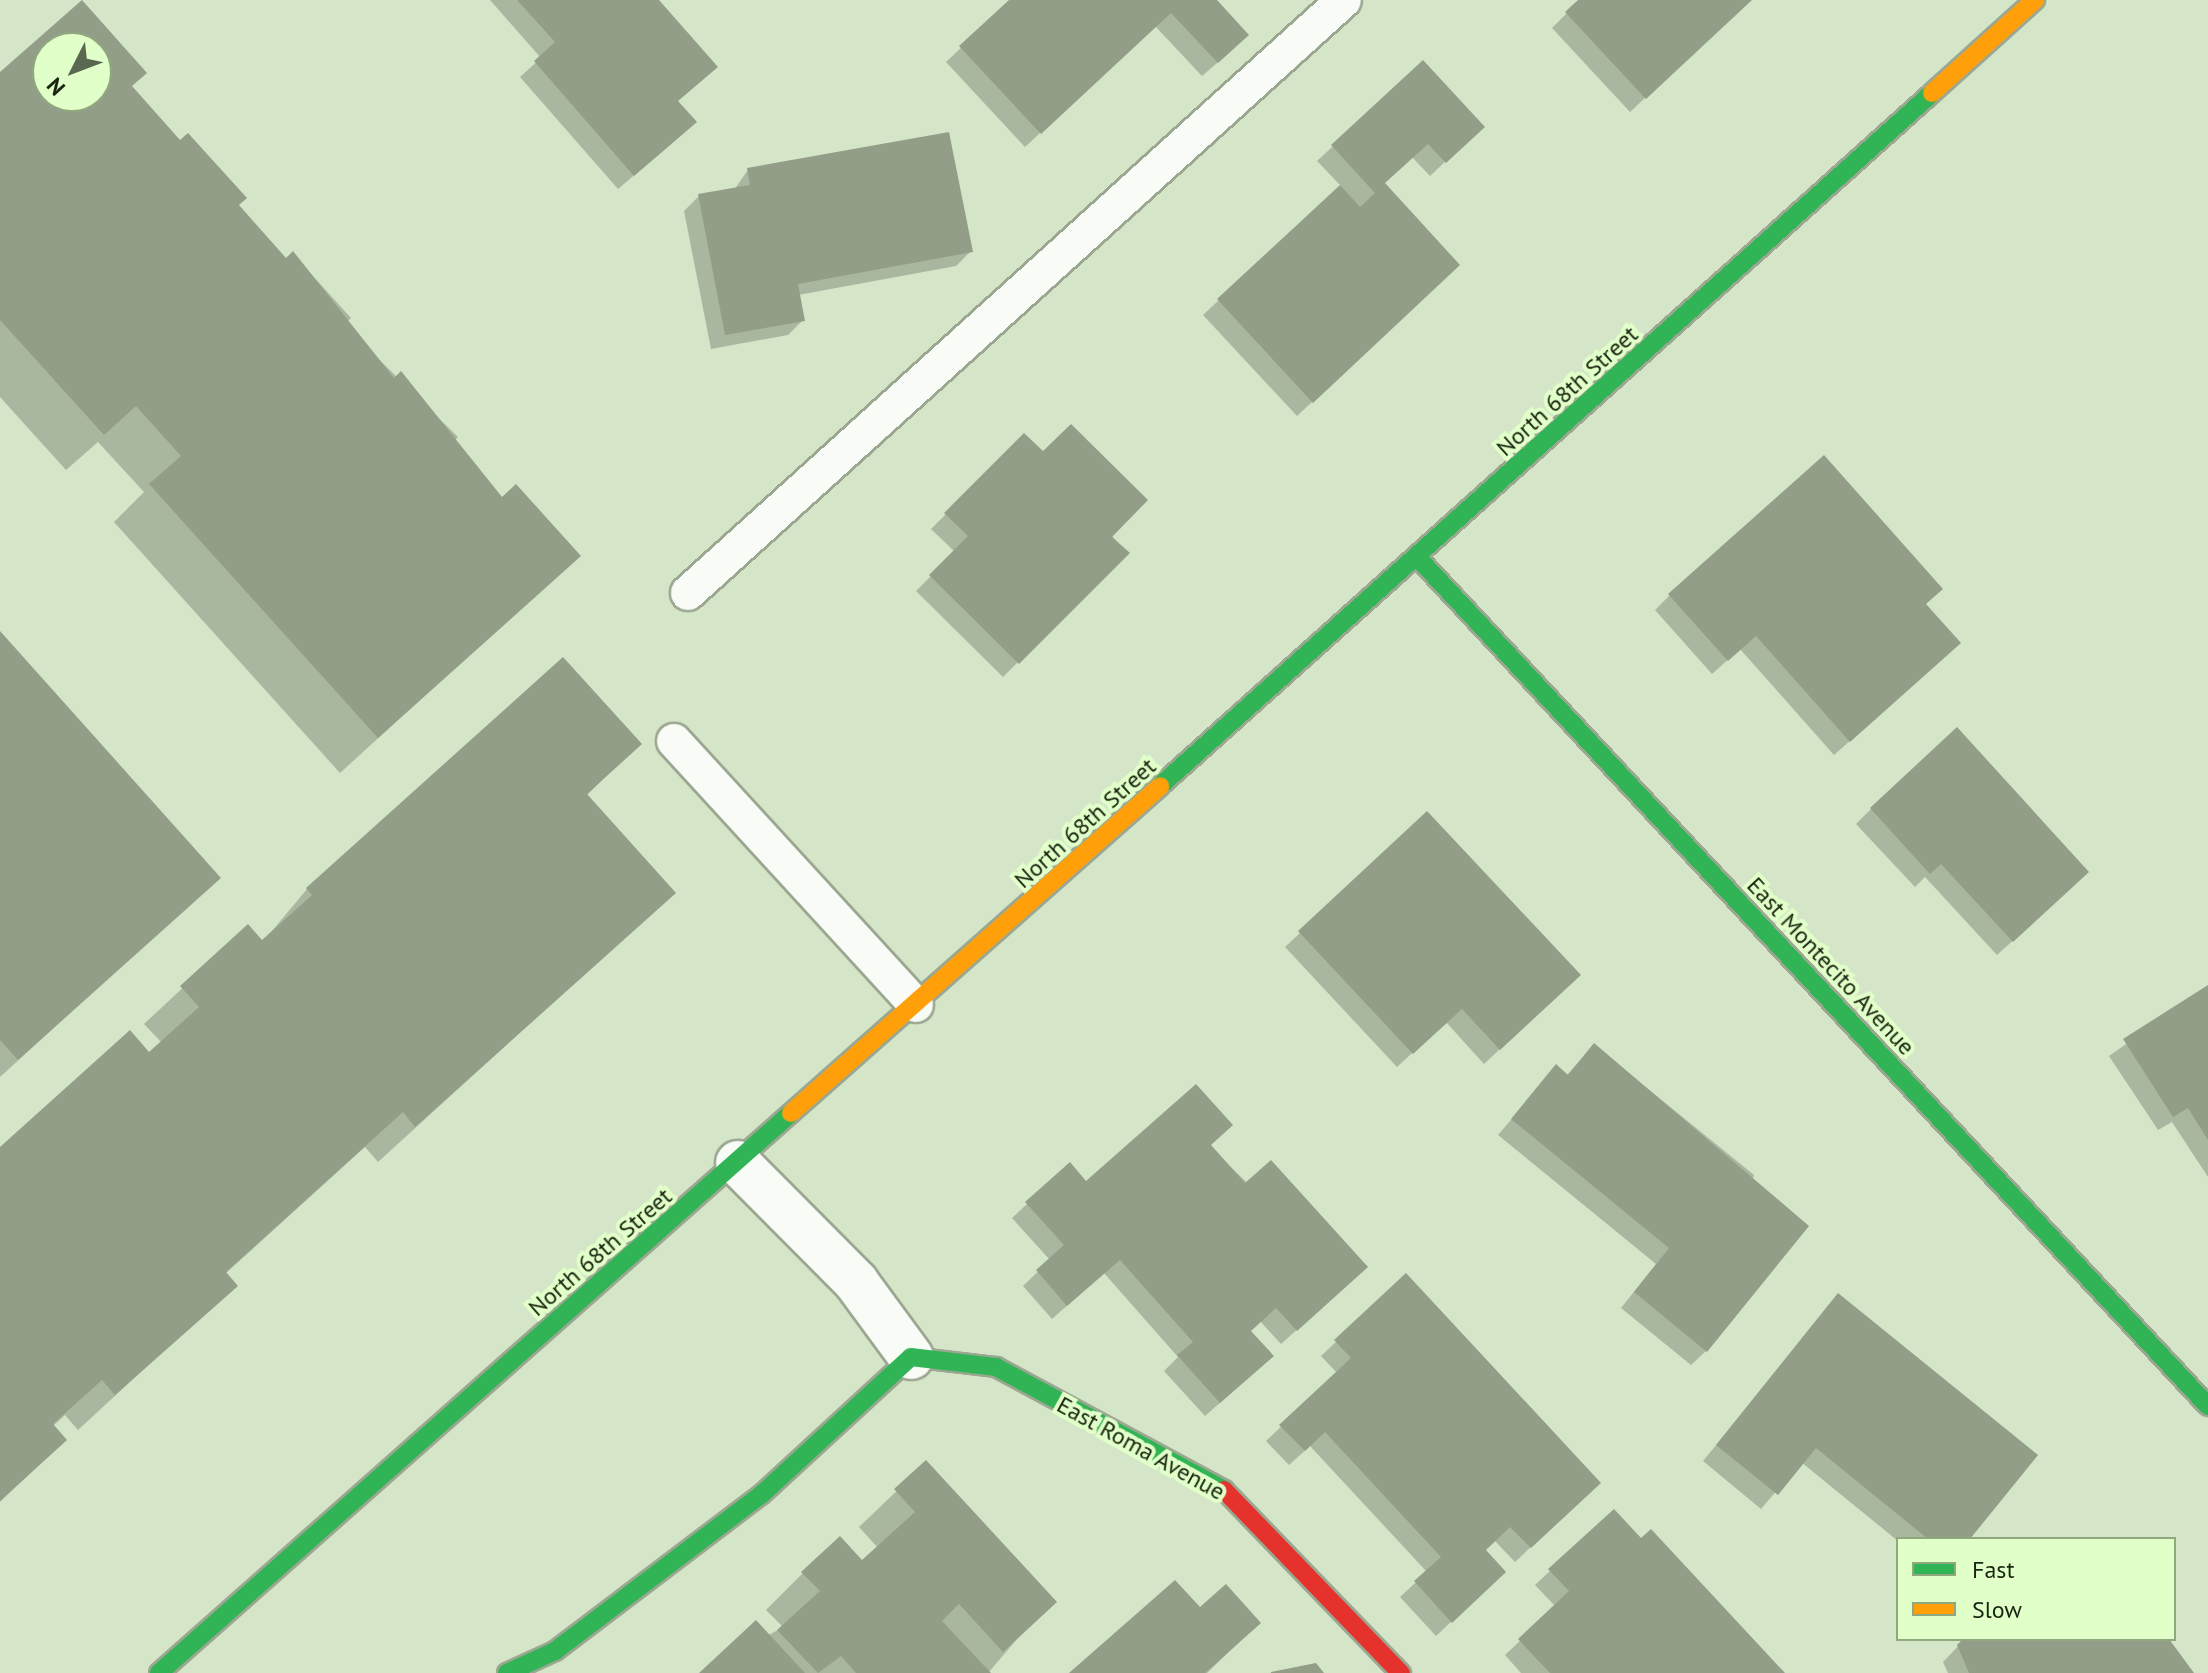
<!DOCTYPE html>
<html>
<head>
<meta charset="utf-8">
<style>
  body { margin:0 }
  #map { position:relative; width:2208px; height:1673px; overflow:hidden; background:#d5e5c8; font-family:"PT Sans",sans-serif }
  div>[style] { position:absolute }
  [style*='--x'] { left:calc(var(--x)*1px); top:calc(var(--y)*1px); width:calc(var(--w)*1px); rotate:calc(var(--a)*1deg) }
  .shadow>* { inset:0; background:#0003 }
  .building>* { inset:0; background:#929e88 }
  .roads { filter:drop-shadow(2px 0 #9ba791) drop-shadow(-2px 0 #9ba791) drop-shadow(0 2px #9ba791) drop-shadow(0 -2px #9ba791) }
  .lane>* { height:34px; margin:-17px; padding:0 17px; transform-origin:17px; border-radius:17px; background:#f9fbf7 }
  .street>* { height:44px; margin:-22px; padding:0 22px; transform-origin:22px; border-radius:22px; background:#f9fbf7 }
  .fast>* { height:18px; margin:-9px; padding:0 9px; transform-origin:9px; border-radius:9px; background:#30b455 }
  .slow>* { height:18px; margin:-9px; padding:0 9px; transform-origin:9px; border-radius:9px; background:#ff9f0a }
  .jam>* { height:18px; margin:-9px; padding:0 9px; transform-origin:9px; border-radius:9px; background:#e5322d }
  span { translate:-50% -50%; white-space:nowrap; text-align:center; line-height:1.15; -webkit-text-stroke:8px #e1ffc8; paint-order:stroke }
  .street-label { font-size:24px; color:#1a2511 }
  .legend { position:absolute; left:1896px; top:1537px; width:280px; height:104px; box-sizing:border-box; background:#e1ffc8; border:2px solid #91a87f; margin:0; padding:10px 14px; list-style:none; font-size:24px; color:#1a2511 }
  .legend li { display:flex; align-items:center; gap:16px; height:40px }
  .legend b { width:40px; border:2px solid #91a87f }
  .north { position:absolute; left:32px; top:32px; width:80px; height:80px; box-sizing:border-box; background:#e1ffc8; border:2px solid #91a87f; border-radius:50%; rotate:228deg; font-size:22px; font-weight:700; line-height:32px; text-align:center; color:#1a2511 }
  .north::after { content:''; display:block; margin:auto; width:28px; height:36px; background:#5b6851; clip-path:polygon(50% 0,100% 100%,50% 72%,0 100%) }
</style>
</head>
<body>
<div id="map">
  <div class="shadow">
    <div style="clip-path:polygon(490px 0,657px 0,680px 136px,618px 189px,520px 77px,541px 58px)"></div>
    <div style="clip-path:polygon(1012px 0,1214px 0,1232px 50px,1202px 76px,1155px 26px,1025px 147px,946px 62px)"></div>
    <div style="clip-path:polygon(1580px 0,1750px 0,1630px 112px,1552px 28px)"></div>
    <div style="clip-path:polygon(evenodd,81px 2px,130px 87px,286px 261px,293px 254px,351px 318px,344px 325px,458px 437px,451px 444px,502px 500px,578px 556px,340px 773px,114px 522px,144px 492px,98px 442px,66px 470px,0 397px,0 75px,81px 2px,48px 48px,96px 48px,96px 96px,48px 96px,48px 48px)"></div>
    <div style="clip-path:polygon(1423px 63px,1467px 141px,1430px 176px,1412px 157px,1383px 184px,1443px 280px,1297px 416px,1203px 315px,1341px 186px,1317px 161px)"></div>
    <div style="clip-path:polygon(748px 170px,971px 251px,956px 266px,798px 295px,803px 320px,788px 335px,711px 349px,684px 211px,699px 196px,734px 190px)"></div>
    <div style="clip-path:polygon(1024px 436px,1127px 553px,1003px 677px,916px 591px,955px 552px,931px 529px)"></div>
    <div style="clip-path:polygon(1670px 595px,1924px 605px,1944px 657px,1834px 755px,1740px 649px,1712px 674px,1655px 610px)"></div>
    <div style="clip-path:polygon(0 634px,218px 878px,0 1077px)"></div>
    <div style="clip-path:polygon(639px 744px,586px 796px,673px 893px,378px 1162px,365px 1147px,225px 1274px,235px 1285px,78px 1430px,65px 1415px,52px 1427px,65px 1440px,0 1502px,0 1149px,149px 1054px,162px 1043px,144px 1024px,248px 927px,262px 943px,307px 889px)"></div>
    <div style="clip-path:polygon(1871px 809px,2072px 887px,1997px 955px,1925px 877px,1915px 887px,1856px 824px)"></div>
    <div style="clip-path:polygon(1300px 933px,1563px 990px,1484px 1064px,1446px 1022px,1397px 1067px,1285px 947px)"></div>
    <div style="clip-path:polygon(2208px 987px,2208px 1177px,2172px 1122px,2158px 1130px,2109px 1056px)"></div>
    <div style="clip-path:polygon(1594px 1045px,1754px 1175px,1706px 1351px,1691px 1365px,1621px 1308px,1656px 1264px,1498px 1135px,1556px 1067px,1566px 1076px)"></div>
    <div style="clip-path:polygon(1209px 1146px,1350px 1282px,1281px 1344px,1260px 1321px,1249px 1331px,1256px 1371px,1205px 1416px,1164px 1371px,1178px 1357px,1104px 1273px,1052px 1319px,1023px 1286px,1050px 1260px,1012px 1218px,1027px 1204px)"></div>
    <div style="clip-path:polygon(1406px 1276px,1584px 1497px,1515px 1562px,1494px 1540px,1484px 1550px,1489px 1586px,1436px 1636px,1400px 1597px,1427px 1572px,1310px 1446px,1289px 1465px,1266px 1441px,1337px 1373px,1321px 1356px)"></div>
    <div style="clip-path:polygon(1838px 1296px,1968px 1539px,1898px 1541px,1801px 1462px,1761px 1509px,1703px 1461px)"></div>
    <div style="clip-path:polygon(926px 1463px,1018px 1638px,988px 1673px,702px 1673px,783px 1627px,766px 1610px,803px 1573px,862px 1563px,878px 1548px,859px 1527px)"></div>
    <div style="clip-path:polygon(1614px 1511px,1641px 1540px,1782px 1673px,1521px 1673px,1505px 1655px,1556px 1607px,1535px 1585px)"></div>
    <div style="clip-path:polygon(1200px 1610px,1259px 1623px,1207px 1673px,1072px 1673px)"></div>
    <div style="clip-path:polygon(1965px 1639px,2163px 1639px,2191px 1673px,1948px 1673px,1943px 1662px)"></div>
  </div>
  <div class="building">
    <div style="clip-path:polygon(evenodd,82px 0,147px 73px,132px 86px,180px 140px,188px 133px,247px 198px,239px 205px,286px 258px,293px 251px,394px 378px,401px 371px,502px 497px,516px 484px,581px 556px,378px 738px,149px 484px,181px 456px,136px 406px,104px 435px,0 320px,0 72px,82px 0,48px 48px,96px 48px,96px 96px,48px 96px,48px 48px)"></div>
    <div style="clip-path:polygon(517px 0,659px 0,718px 67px,678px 101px,697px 122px,634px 176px,534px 61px,555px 42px)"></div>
    <div style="clip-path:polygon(1009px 0,1217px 0,1249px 35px,1218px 63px,1171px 13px,1041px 134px,959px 46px)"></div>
    <div style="clip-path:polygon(1578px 0,1752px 0,1646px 99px,1565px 12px)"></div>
    <div style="clip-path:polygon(1423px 60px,1485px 127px,1446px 163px,1428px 144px,1385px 183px,1460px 265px,1313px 403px,1217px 299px,1340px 185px,1360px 207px,1375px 193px,1331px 145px)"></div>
    <div style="clip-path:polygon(949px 132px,973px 252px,798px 284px,805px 321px,725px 335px,698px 194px,750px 185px,747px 168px)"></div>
    <div style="clip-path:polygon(1071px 424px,1148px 500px,1112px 537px,1130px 553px,1019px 664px,929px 575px,968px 536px,944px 513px,1024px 433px,1043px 451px)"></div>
    <div style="clip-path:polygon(1824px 455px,1943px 589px,1926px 604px,1961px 643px,1850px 742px,1756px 636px,1728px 661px,1668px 594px)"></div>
    <div style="clip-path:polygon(0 631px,221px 878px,18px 1060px,0 1040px)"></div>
    <div style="clip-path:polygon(563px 657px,642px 744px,587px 794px,676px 893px,415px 1127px,403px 1112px,226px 1272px,238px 1286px,115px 1395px,102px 1380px,53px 1424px,67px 1440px,0 1501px,0 1147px,130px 1030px,149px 1052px,199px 1007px,180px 986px,248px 924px,262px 940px,312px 895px,306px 888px)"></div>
    <div style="clip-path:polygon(1957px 727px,2089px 872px,2013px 942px,1941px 864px,1930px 874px,1870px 808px)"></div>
    <div style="clip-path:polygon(1427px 811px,1581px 975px,1500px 1050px,1462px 1009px,1413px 1054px,1298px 931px)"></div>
    <div style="clip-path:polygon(2208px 985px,2208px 1140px,2188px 1108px,2173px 1117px,2123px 1039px)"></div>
    <div style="clip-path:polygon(1594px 1043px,1809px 1226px,1707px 1352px,1634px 1292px,1669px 1248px,1511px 1119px,1556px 1064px,1568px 1075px)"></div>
    <div style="clip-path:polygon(1196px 1084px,1233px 1125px,1211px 1145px,1245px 1183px,1271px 1160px,1368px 1267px,1297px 1331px,1276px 1308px,1251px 1331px,1274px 1356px,1220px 1403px,1177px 1355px,1193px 1342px,1120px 1260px,1067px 1306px,1036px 1270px,1064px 1245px,1025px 1202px,1070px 1162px,1086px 1181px)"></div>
    <div style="clip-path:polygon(1406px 1273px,1601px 1483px,1531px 1548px,1510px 1527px,1486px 1550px,1506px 1572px,1452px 1623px,1414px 1581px,1441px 1557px,1325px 1432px,1305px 1451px,1279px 1425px,1351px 1358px,1334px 1340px)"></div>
    <div style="clip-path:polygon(1838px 1293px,2038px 1455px,1970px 1539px,1928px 1539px,1816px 1448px,1778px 1495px,1716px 1445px)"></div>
    <div style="clip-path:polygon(926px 1460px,1057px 1602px,1003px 1652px,959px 1604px,942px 1621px,991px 1673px,856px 1673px,841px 1656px,818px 1673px,777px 1630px,820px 1591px,801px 1572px,840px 1536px,862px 1560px,915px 1512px,894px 1489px)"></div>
    <div style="clip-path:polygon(1614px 1509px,1641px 1538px,1651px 1529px,1785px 1673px,1550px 1673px,1518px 1639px,1569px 1591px,1548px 1569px)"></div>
    <div style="clip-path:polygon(1175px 1580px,1200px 1607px,1226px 1584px,1261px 1623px,1205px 1673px,1069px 1673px)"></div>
    <div style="clip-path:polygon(756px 1620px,805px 1673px,699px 1673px)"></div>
    <div style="clip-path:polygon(1963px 1639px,2169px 1639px,2194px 1673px,1969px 1673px,1957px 1645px)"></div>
    <div style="clip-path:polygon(1316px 1663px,1324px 1673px,1271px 1673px,1271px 1672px)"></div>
  </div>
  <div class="roads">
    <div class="lane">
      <div style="--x:688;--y:593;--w:884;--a:-42.11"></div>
      <div style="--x:674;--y:741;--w:358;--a:47.5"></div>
    </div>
    <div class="street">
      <div style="--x:738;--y:1163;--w:168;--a:45.2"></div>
      <div style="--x:856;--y:1282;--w:93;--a:53.7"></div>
    </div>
    <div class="fast">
      <div style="--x:1418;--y:558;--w:1159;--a:47.03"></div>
      <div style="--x:1160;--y:786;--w:1037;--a:-41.91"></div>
      <div style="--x:159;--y:1673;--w:844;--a:-41.54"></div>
      <div style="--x:507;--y:1673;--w:53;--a:-24.6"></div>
      <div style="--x:555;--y:1651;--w:260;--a:-37.2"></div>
      <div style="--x:762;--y:1494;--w:202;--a:-42.6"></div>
      <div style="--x:911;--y:1357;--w:86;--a:6.7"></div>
      <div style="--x:996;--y:1367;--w:259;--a:28.3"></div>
    </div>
    <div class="slow">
      <div style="--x:1932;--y:93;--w:139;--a:-42.1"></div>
      <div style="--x:791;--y:1113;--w:493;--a:-41.5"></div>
    </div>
    <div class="jam">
      <div style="--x:1224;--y:1490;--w:255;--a:46"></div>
    </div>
  </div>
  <div class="street-label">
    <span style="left:1567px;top:391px;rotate:-42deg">North 68th Street</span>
    <span style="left:1085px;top:823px;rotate:-42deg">North 68th Street</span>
    <span style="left:1831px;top:966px;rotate:47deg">East Montecito Avenue</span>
    <span style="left:600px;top:1252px;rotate:-41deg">North 68th Street</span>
    <span style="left:1141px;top:1448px;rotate:29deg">East Roma Avenue</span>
  </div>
  <ul class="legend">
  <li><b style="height:10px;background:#30b455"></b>Fast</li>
  <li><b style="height:10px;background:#ff9f0a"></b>Slow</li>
  </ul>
  <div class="north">N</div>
</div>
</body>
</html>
